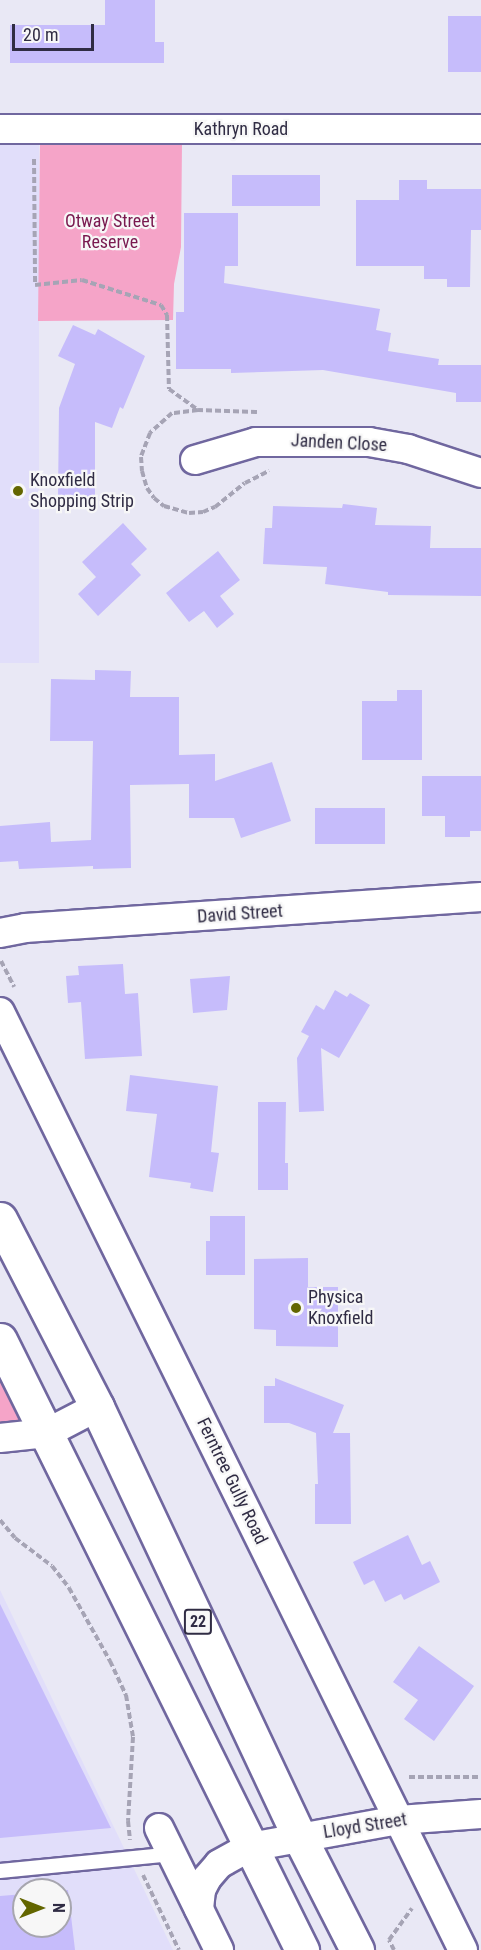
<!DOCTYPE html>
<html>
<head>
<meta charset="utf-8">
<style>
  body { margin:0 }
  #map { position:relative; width:481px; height:1950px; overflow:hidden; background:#e9e8f5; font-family:"Roboto Condensed",sans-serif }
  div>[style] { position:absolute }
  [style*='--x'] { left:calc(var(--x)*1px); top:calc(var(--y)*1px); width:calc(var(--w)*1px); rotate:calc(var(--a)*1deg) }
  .built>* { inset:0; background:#e1defa; transform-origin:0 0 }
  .green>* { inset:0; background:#f5a4c8 }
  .building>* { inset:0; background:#c6bcfb; transform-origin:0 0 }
  .path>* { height:4px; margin-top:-2px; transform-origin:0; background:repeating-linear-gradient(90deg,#a6a4b5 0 6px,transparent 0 9px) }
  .roads { filter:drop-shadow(2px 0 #70679f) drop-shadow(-2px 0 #70679f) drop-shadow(0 2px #70679f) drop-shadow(0 -2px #70679f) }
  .service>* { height:14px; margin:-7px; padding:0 7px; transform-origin:7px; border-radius:7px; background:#fff }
  .minor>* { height:28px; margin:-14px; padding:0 14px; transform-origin:14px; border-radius:14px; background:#fff }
  .primary>* { height:33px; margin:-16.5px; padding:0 16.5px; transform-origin:16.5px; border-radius:16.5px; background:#fff }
  .dots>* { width:16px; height:16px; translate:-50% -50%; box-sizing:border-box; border:3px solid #f7f7f7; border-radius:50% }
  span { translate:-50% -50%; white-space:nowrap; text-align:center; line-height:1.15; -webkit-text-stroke:4.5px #f7f7f7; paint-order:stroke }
  .shield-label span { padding:2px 4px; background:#f7f7f7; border:2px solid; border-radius:4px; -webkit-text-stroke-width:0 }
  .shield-label { font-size:16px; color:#302c44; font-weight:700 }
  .street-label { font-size:18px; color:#302c44 }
  .park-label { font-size:18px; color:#79194f }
  .poi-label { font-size:18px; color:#302c44 }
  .left { translate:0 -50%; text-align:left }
  .north { position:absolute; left:12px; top:1878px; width:60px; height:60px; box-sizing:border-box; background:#f7f7f7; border:2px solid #a7a6af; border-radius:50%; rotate:90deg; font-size:16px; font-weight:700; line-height:24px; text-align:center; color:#302c44 }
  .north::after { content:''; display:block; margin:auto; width:21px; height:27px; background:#636600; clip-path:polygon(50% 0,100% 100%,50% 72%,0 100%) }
  .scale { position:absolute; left:12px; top:24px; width:82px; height:27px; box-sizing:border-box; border:3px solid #302c44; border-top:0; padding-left:8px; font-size:18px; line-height:21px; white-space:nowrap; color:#302c44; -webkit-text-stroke:4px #f7f7f7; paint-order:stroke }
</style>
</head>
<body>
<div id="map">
  <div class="built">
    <div style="left:0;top:129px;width:39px;height:534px"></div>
    <div style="clip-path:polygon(evenodd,0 1590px,123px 1846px,173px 1950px,0 1950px,0 1590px,24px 1890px,60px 1890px,60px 1926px,24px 1926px,24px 1890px)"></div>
  </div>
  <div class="green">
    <div style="clip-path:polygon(40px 143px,182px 143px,181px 247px,174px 284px,173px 320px,38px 321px)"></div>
    <div style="clip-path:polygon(0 1340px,47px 1433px,0 1438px)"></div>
  </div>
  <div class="building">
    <div style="clip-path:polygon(105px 0,155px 0,155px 42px,164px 42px,164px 63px,10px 63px,10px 25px,105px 25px)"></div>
    <div style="left:448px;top:16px;width:33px;height:56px"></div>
    <div style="left:320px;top:175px;width:31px;height:88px;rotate:90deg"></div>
    <div style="clip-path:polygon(399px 180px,427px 180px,427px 189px,481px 189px,481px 230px,471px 230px,470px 287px,447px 287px,447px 279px,424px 279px,424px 266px,356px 266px,356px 200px,399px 200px)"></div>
    <div style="clip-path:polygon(184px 213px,238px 213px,238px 266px,225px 266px,224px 283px,380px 309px,376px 330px,391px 333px,388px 351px,439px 359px,438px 365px,481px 365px,481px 402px,456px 402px,456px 393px,323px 370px,231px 373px,231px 369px,176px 369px,176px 312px,184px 312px)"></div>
    <div style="clip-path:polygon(73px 325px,95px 335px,98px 329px,145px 356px,123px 409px,120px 407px,112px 428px,95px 422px,95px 497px,58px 497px,59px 408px,75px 364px,58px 356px)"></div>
    <div style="clip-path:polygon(343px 504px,377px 508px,375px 525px,431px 526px,430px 548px,481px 548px,481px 596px,388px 595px,388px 592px,325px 584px,327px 567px,263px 564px,265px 528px,272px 528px,273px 506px,342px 508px)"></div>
    <div style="clip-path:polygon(123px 523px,147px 549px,131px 564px,141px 575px,98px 616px,78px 594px,96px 577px,82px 562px)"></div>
    <div style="clip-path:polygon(218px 551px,240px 580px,220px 596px,234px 614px,217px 628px,204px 611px,189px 622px,166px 593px)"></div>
    <div style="clip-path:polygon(95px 670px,131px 671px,130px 697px,179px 697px,179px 755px,215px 754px,215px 781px,272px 762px,291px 821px,241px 838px,234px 818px,189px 818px,189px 784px,130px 785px,131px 868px,93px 869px,93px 866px,19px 869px,18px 861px,0 862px,0 826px,50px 822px,51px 842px,91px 840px,93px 741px,50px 741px,51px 679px,95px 680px)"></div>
    <div style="clip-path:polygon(397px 690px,422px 690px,422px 760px,362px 760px,362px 701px,397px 701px)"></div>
    <div style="clip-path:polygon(422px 776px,481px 776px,481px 831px,470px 831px,470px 837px,445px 837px,445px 816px,422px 816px)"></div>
    <div style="left:385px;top:808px;width:36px;height:70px;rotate:90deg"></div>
    <div style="clip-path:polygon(123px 964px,125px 994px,138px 993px,142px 1056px,85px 1059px,81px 1002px,68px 1003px,66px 976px,79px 975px,78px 966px)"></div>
    <div style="clip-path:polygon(230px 976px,227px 1010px,193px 1013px,190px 979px)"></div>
    <div style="clip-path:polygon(335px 990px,347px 997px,350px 993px,370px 1005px,339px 1058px,321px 1048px,324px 1111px,299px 1112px,297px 1058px,309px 1036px,301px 1032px,316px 1005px,324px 1010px)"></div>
    <div style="clip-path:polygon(130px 1075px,218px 1086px,211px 1152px,219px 1153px,213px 1192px,190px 1188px,191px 1183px,149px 1177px,157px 1114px,126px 1111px)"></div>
    <div style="clip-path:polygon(258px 1102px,286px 1102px,285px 1163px,288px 1163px,288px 1190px,258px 1190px)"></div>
    <div style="clip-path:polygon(210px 1216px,245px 1216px,245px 1275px,206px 1275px,206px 1241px,210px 1241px)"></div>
    <div style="clip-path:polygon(308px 1258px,308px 1287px,338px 1287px,338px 1347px,276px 1346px,276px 1330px,254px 1329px,254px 1259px)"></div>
    <div style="clip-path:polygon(275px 1378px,344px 1405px,333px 1433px,350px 1433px,351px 1524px,315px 1524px,315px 1484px,318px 1484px,316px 1433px,289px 1423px,264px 1423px,264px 1386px,275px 1386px)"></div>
    <div style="clip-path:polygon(408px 1535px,422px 1565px,430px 1561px,440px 1582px,404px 1600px,401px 1594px,385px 1602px,374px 1580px,364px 1585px,353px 1562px)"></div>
    <div style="clip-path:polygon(0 1604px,111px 1828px,0 1838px)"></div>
    <div style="clip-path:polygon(419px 1646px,474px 1686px,434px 1741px,404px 1719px,418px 1700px,393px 1682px)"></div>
    <div style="clip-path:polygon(68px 1890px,75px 1950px,0 1950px,0 1896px,24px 1894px,24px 1926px,60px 1926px,60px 1891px)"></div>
  </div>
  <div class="path">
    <div style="--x:34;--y:159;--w:126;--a:89.5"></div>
    <div style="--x:35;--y:285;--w:47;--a:-6.1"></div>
    <div style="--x:82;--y:280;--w:83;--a:17.6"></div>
    <div style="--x:161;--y:305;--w:12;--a:59"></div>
    <div style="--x:167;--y:315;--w:74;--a:88.5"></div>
    <div style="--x:169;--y:389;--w:34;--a:36"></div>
    <div style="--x:257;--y:412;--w:59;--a:-178.1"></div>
    <div style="--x:198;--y:410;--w:26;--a:173"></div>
    <div style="--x:172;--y:413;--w:30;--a:138"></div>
    <div style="--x:150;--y:433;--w:26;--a:111"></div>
    <div style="--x:141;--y:457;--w:14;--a:86"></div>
    <div style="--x:142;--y:471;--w:18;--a:74"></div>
    <div style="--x:147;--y:488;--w:12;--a:55"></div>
    <div style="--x:154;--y:498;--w:13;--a:39"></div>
    <div style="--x:164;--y:506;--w:26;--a:16"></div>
    <div style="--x:189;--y:513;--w:14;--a:-4"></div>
    <div style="--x:203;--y:512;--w:13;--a:-23"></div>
    <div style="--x:215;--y:507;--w:38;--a:-39"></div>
    <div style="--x:245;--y:483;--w:27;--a:-27"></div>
    <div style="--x:1;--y:961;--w:29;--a:63"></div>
    <div style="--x:0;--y:1520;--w:23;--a:50"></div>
    <div style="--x:15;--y:1538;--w:46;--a:37.1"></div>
    <div style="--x:52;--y:1566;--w:28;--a:52"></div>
    <div style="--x:69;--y:1588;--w:84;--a:60.7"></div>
    <div style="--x:110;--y:1661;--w:38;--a:65"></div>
    <div style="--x:126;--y:1695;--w:43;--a:80.5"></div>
    <div style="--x:133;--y:1737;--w:84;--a:93.4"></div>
    <div style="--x:128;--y:1821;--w:19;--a:84"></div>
    <div style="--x:409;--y:1777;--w:72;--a:0"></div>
    <div style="--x:143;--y:1875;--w:83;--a:64.4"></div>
    <div style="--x:394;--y:1950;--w:11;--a:-117"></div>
    <div style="--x:389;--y:1940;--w:39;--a:-54"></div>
  </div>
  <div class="roads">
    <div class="service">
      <div style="--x:0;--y:1871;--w:173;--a:-5.6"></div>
    </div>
    <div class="minor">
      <div style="--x:0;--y:129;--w:481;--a:0"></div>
      <div style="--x:195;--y:460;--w:64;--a:-16.4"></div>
      <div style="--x:256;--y:442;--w:113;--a:0"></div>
      <div style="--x:369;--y:442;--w:40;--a:10"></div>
      <div style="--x:408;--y:449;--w:77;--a:18.2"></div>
      <div style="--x:0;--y:933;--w:25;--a:-11"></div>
      <div style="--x:25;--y:928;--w:457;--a:-3.9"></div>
      <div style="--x:0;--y:1012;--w:1046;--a:63.73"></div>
      <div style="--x:0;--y:1438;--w:47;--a:-6.1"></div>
      <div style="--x:47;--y:1433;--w:56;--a:-27.5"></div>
      <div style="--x:159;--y:1828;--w:136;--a:63.8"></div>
      <div style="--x:199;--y:1909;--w:19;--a:-84"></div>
      <div style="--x:201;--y:1890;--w:13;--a:-63"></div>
      <div style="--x:207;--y:1878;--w:18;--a:-49"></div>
      <div style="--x:219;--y:1864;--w:35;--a:-29"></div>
      <div style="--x:250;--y:1847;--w:151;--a:-10.3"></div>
      <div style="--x:399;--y:1820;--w:82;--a:-4.2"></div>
    </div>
    <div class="primary">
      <div style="--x:0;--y:1219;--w:212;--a:62.7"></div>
      <div style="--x:97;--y:1407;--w:474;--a:64.8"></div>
      <div style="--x:299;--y:1836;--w:128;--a:63"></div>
      <div style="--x:0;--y:1340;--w:681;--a:63.66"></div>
    </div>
  </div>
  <div class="dots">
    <div style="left:18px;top:491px;background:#636600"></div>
    <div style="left:296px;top:1308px;background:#636600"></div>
  </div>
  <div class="shield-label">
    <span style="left:198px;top:1622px">22</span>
  </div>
  <div class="street-label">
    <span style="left:241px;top:129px">Kathryn Road</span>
    <span style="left:339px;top:443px;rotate:3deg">Janden Close</span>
    <span style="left:240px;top:914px;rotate:-4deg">David Street</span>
    <span style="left:232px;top:1481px;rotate:64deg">Ferntree Gully Road</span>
    <span style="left:365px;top:1826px;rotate:-9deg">Lloyd Street</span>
  </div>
  <div class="park-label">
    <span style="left:110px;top:232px">Otway Street<br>Reserve</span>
  </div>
  <div class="poi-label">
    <span class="left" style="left:30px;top:491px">Knoxfield<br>Shopping Strip</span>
    <span class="left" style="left:308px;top:1308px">Physica<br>Knoxfield</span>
  </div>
  <div class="north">N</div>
  <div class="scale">20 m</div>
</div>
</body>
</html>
